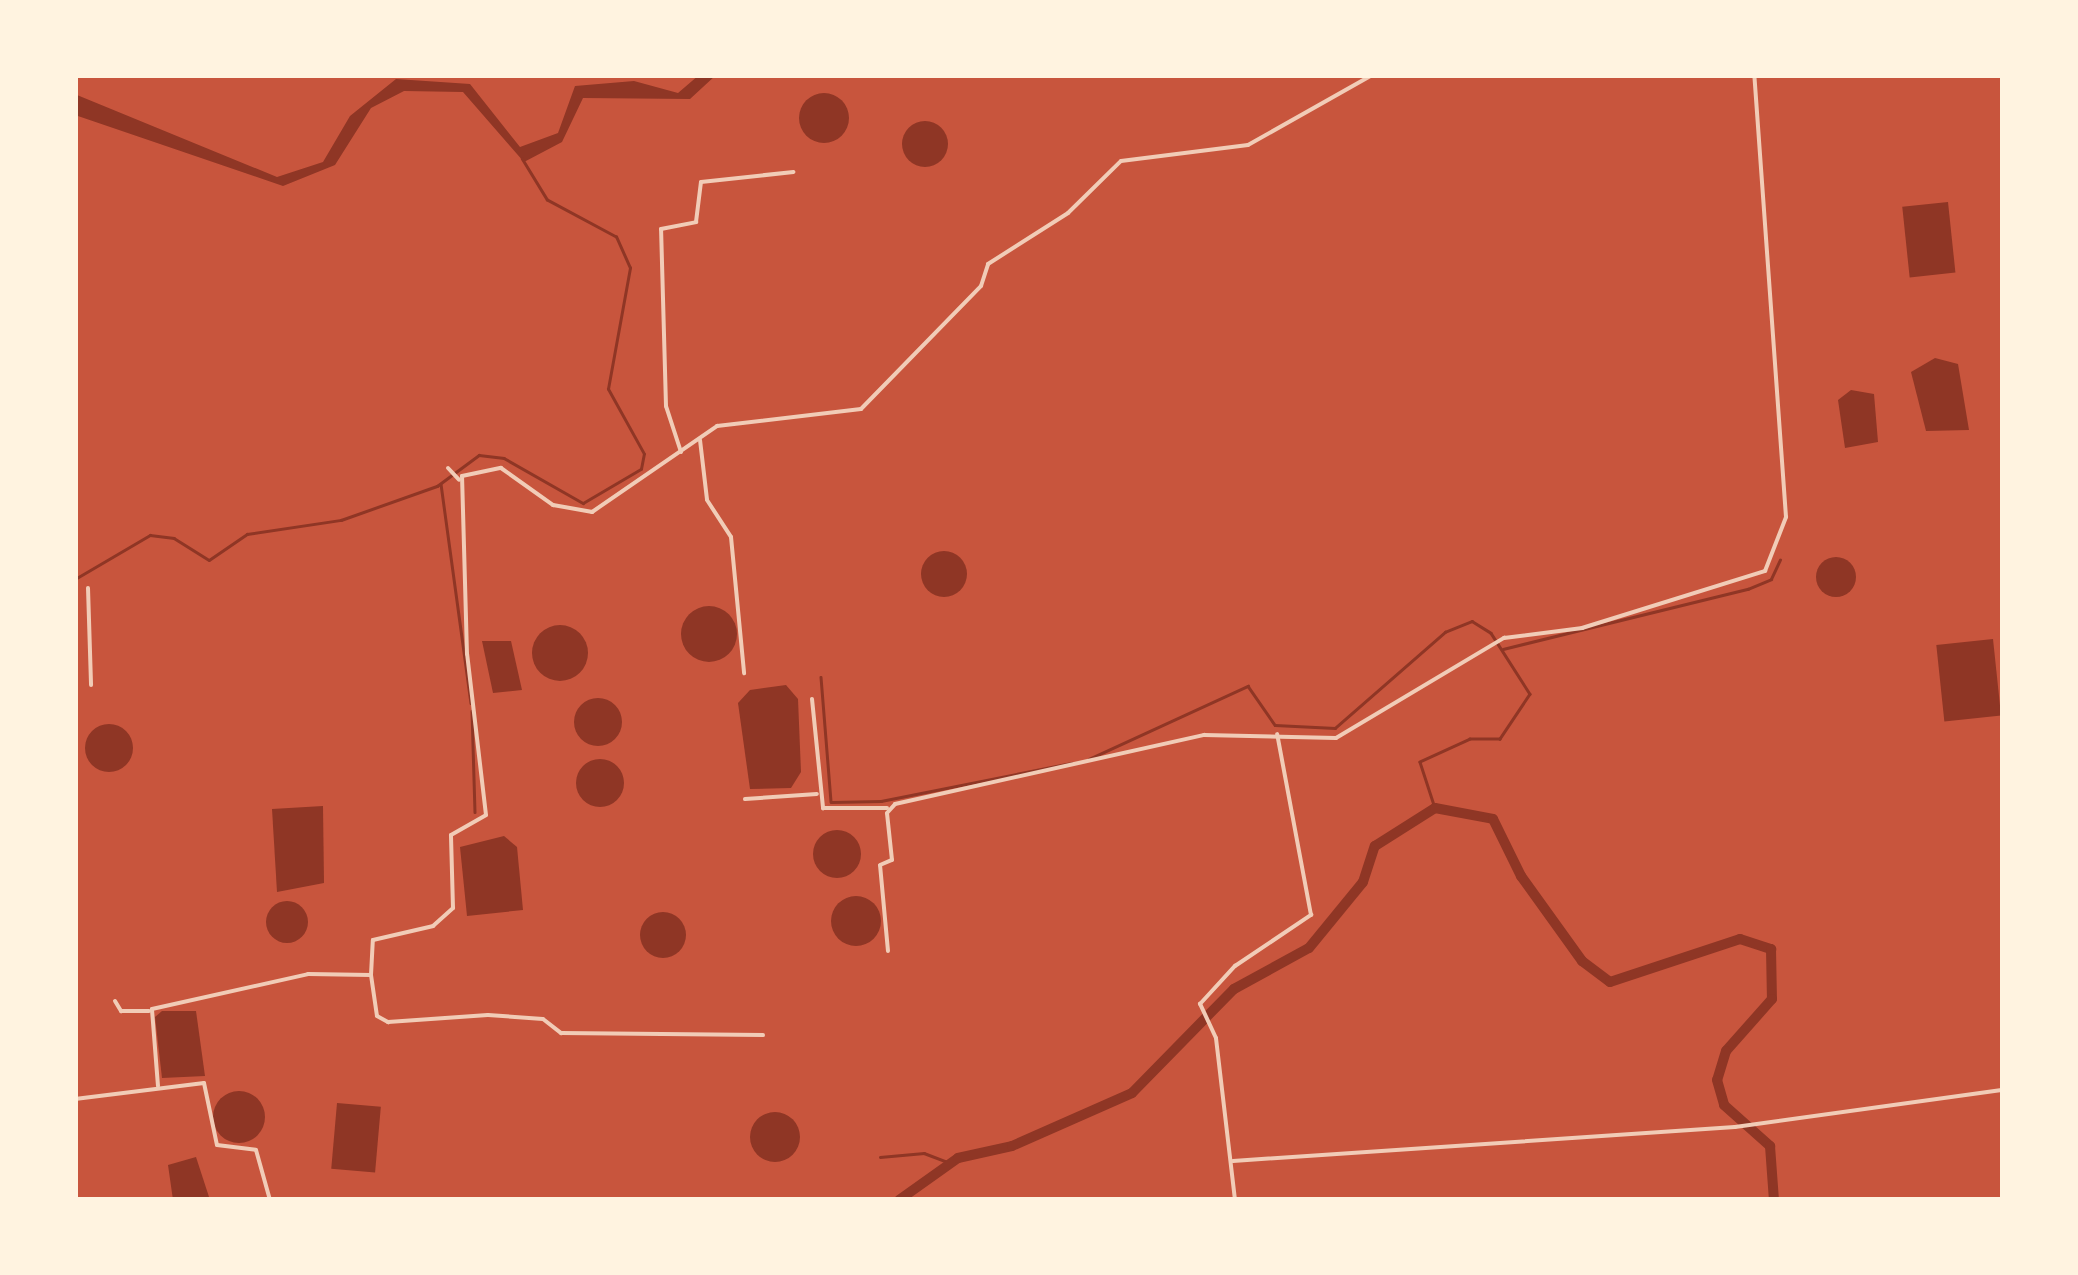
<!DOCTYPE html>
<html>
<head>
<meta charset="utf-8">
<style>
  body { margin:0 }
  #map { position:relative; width:2078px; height:1275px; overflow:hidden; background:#c8553d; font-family:"Exo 2",sans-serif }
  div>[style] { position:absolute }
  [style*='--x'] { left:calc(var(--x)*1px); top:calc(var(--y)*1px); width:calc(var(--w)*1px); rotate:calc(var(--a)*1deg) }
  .water>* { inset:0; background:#8f3625; transform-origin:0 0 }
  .round { border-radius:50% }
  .stream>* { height:2.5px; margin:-1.25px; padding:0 1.25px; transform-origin:1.25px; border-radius:1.25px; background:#8f3625 }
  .canal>* { height:10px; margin:-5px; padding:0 5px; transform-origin:5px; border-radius:5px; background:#8f3625 }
  .minor>* { height:4px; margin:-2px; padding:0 2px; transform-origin:2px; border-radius:2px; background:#f1ccb7 }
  span { translate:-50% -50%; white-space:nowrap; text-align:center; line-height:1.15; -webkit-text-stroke:8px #fff3e0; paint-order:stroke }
  .frame { position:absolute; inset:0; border:78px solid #fff3e0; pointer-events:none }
</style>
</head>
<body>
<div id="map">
  <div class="water">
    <div style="clip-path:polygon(699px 75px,716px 75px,690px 99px,583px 98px,562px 142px,524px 162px,463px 92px,404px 91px,371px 108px,335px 165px,283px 186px,75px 115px,77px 95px,277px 177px,323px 162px,350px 116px,396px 79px,470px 84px,520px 147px,558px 133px,575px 86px,634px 81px,678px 93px)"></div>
    <div class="round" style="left:799px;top:93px;width:50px;height:50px"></div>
    <div class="round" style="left:902px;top:121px;width:46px;height:46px"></div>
    <div style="left:1948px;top:202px;width:71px;height:46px;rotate:84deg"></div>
    <div style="clip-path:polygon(1935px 358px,1958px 364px,1969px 430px,1926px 431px,1911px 372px)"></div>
    <div style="clip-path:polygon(1851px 390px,1874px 394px,1878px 442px,1845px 448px,1838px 400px)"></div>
    <div class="round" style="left:921px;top:551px;width:46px;height:46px"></div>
    <div class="round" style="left:1816px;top:557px;width:40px;height:40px"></div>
    <div class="round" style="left:681px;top:606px;width:56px;height:56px"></div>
    <div class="round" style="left:532px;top:625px;width:56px;height:56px"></div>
    <div style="left:1993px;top:639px;width:77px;height:57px;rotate:84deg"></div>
    <div style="clip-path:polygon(482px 641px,511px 641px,522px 690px,493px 693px)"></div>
    <div style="clip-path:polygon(786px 685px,798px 699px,801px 772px,791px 788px,750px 789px,738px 703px,750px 690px)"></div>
    <div class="round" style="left:574px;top:698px;width:48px;height:48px"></div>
    <div class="round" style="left:85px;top:724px;width:48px;height:48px"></div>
    <div class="round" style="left:576px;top:759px;width:48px;height:48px"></div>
    <div style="clip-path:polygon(323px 806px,324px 883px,277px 892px,272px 809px)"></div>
    <div class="round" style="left:813px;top:830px;width:48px;height:48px"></div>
    <div style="clip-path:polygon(504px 836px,517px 847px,523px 910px,467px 916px,460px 847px)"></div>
    <div class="round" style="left:831px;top:896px;width:50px;height:50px"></div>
    <div class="round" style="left:266px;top:901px;width:42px;height:42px"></div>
    <div class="round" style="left:640px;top:912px;width:46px;height:46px"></div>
    <div style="clip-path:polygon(162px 1011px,196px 1011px,205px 1076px,162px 1078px,155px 1017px)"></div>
    <div class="round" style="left:213px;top:1091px;width:52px;height:52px"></div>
    <div style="left:337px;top:1103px;width:44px;height:66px;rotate:5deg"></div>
    <div class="round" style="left:750px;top:1112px;width:50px;height:50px"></div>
    <div style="clip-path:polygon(196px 1157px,210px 1200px,173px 1200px,168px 1165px)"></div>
  </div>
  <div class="stream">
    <div style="--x:441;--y:484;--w:221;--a:82.2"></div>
    <div style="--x:75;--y:579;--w:87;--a:-30.4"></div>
    <div style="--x:150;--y:535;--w:24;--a:7"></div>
    <div style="--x:174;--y:538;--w:41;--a:32.2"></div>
    <div style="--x:209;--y:560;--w:46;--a:-34.4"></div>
    <div style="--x:247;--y:534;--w:95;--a:-8.5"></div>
    <div style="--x:341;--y:520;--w:102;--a:-19.5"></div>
    <div style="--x:437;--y:486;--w:52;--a:-36.4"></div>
    <div style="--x:479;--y:455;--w:25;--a:7"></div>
    <div style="--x:504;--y:458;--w:91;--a:29.7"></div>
    <div style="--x:583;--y:503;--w:67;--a:-30.4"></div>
    <div style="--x:641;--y:469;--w:15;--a:-79"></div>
    <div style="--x:644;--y:454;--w:74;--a:-119"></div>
    <div style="--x:608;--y:389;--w:123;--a:-79.7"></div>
    <div style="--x:630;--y:268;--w:34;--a:-114"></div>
    <div style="--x:616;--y:237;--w:78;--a:-151.8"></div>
    <div style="--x:547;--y:200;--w:48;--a:-121.4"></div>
    <div style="--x:1503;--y:649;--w:252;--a:-13.8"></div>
    <div style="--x:1748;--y:589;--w:25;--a:-23"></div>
    <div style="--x:1771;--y:579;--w:21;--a:-65"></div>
    <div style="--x:821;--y:677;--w:125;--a:85.4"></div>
    <div style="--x:831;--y:802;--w:50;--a:-1.1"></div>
    <div style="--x:881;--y:801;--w:194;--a:-11.3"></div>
    <div style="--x:472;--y:711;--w:101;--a:88.3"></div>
    <div style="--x:1089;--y:759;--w:175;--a:-24.7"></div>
    <div style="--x:1248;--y:686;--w:47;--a:55.3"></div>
    <div style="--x:1275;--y:725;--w:60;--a:2.9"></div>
    <div style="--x:1335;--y:728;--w:146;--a:-41.1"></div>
    <div style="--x:1445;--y:632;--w:29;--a:-22"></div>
    <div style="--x:1472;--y:621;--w:22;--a:32"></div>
    <div style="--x:1491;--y:633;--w:72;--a:57.4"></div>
    <div style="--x:1530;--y:694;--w:54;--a:123.7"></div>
    <div style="--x:1500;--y:739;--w:30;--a:180"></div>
    <div style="--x:1470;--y:739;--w:55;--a:155.3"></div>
    <div style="--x:1420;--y:762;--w:48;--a:71.9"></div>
    <div style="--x:880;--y:1157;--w:44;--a:-5.2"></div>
    <div style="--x:924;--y:1153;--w:28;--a:21"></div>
  </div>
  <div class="canal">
    <div style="--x:899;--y:1200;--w:72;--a:-35.4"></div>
    <div style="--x:958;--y:1158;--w:55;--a:-12.5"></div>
    <div style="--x:1012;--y:1146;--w:131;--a:-23.8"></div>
    <div style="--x:1132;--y:1093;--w:146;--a:-45.6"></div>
    <div style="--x:1234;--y:989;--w:85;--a:-28.7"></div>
    <div style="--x:1309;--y:948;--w:85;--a:-50.7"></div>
    <div style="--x:1363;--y:882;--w:38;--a:-72"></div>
    <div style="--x:1375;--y:846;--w:71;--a:-32.3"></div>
    <div style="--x:1435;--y:808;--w:59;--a:10.7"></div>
    <div style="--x:1493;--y:819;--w:64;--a:63.8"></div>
    <div style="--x:1521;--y:876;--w:105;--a:54.3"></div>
    <div style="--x:1582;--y:961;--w:35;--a:37"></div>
    <div style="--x:1610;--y:982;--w:137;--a:-18.3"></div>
    <div style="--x:1740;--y:939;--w:33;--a:18"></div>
    <div style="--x:1771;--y:949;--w:50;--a:88.9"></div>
    <div style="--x:1772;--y:999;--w:69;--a:131.5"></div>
    <div style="--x:1726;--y:1051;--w:30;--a:107"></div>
    <div style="--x:1717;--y:1080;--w:26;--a:74"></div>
    <div style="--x:1724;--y:1105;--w:62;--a:41.7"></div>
    <div style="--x:1770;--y:1146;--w:54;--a:85.8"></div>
  </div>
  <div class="minor">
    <div style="--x:700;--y:440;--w:60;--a:83.3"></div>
    <div style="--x:707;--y:500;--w:44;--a:57"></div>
    <div style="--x:731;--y:537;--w:137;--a:84.5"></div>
    <div style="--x:681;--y:452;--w:48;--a:-108.1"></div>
    <div style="--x:666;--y:406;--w:177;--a:-91.6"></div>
    <div style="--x:661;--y:229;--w:36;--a:-11"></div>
    <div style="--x:696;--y:222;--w:40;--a:-82.9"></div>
    <div style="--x:701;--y:182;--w:93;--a:-6.2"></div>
    <div style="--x:448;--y:468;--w:16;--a:47"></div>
    <div style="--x:88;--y:588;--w:97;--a:88.2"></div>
    <div style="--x:812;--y:699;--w:110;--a:84.2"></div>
    <div style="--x:823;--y:808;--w:64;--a:0"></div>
    <div style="--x:745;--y:799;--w:72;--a:-4"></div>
    <div style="--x:888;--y:951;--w:86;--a:-95.3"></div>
    <div style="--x:880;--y:865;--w:13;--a:-23"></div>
    <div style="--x:892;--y:860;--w:47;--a:-96.1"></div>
    <div style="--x:887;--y:813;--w:12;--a:-48"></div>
    <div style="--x:895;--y:804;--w:317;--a:-12.6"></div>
    <div style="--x:1204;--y:735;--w:132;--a:1.3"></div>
    <div style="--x:1336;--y:738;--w:196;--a:-30.8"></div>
    <div style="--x:1504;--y:638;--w:79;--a:-7.3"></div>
    <div style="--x:1582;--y:628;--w:192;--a:-17.3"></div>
    <div style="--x:1765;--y:571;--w:58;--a:-68.7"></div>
    <div style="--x:1786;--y:517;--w:443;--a:-94.1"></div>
    <div style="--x:371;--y:975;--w:35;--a:-87"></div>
    <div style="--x:373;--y:940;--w:62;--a:-13.1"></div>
    <div style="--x:433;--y:926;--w:27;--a:-42"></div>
    <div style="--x:453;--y:908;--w:73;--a:-91.6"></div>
    <div style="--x:451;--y:835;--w:40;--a:-29.7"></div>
    <div style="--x:486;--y:815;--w:162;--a:-96.7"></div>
    <div style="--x:467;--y:654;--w:178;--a:-91.6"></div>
    <div style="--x:462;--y:476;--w:40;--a:-12"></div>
    <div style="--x:501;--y:468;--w:64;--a:35.4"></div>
    <div style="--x:553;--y:505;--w:40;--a:10"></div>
    <div style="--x:592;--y:512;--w:152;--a:-34.5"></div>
    <div style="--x:717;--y:426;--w:145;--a:-6.7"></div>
    <div style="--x:861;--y:409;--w:172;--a:-45.7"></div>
    <div style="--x:981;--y:286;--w:23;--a:-72"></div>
    <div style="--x:988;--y:264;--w:95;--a:-32.5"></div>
    <div style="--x:1068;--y:213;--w:74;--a:-44.5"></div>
    <div style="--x:1121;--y:161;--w:128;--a:-7.2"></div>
    <div style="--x:1248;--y:145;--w:142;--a:-29.4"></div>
    <div style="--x:115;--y:1001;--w:12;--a:59"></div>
    <div style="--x:121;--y:1011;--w:28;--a:0"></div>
    <div style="--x:158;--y:1086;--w:77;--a:-94.5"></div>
    <div style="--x:152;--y:1009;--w:160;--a:-12.6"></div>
    <div style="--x:308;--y:974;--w:63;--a:0.9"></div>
    <div style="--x:371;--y:975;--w:41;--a:81.7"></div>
    <div style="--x:377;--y:1016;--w:13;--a:29"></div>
    <div style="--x:388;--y:1022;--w:100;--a:-4"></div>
    <div style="--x:488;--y:1015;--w:55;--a:4.2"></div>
    <div style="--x:543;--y:1019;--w:23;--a:38"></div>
    <div style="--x:561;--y:1033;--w:202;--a:0.6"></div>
    <div style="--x:75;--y:1099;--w:130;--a:-7.1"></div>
    <div style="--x:204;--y:1083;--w:63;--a:78.2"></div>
    <div style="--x:217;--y:1145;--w:39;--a:7"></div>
    <div style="--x:256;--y:1150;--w:52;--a:74.4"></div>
    <div style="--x:1233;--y:1161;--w:503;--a:-3.87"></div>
    <div style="--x:1735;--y:1127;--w:271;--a:-7.9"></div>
    <div style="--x:1235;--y:1200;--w:163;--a:-96.7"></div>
    <div style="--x:1216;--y:1038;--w:38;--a:-115"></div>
    <div style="--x:1200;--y:1004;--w:52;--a:-47.4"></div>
    <div style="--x:1235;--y:966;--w:92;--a:-33.9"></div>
    <div style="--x:1311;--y:915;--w:184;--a:-100.6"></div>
  </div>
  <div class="frame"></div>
</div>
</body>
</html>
